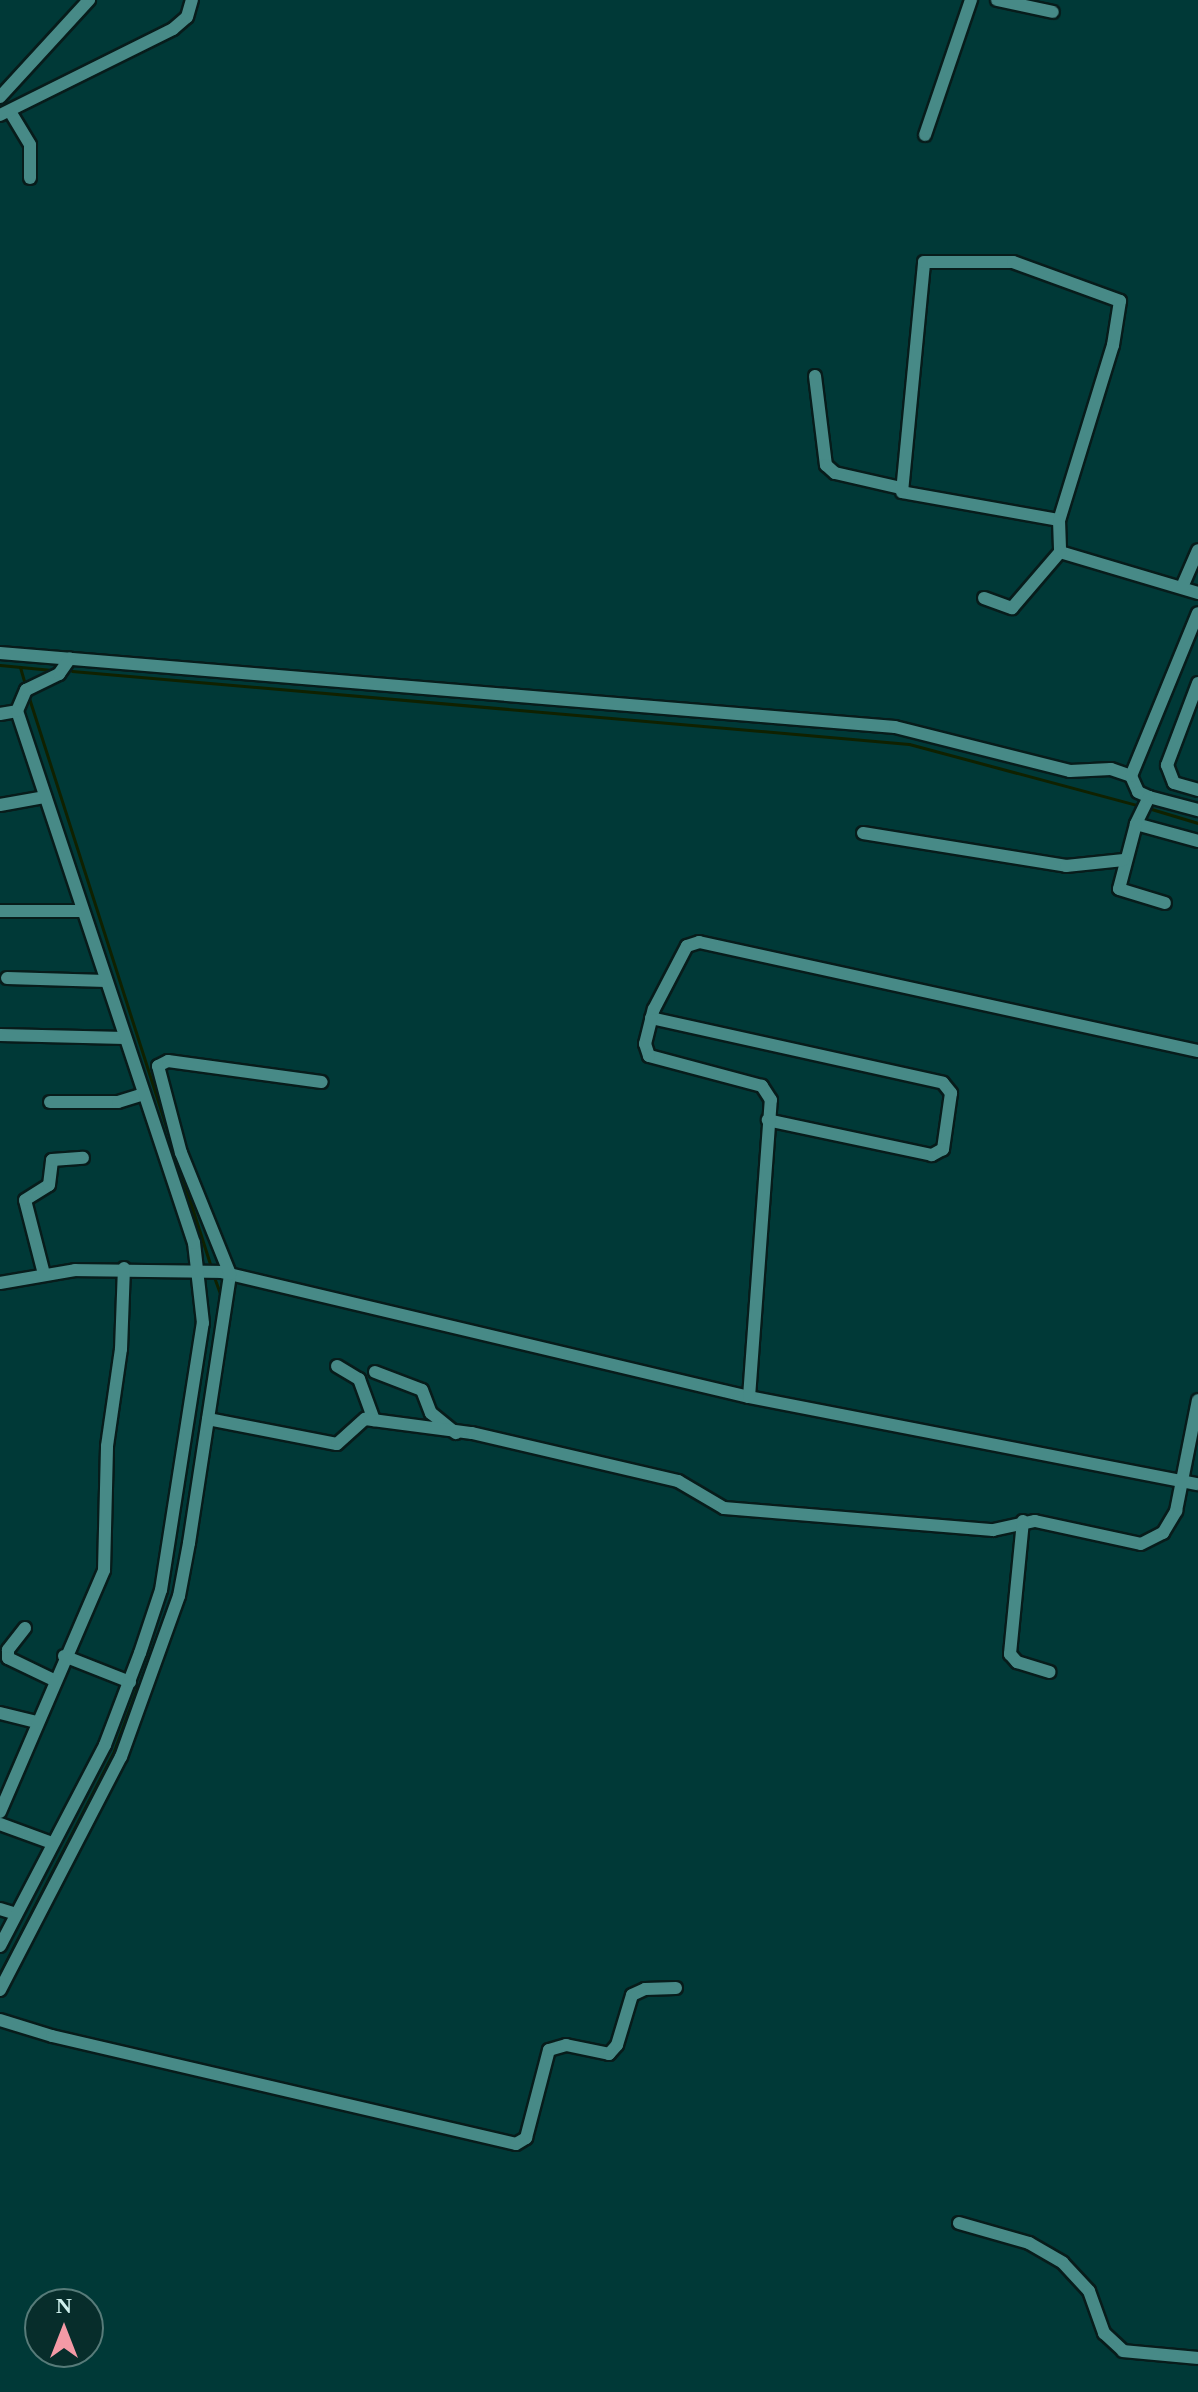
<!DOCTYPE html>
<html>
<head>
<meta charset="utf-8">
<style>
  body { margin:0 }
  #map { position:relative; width:1198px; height:2392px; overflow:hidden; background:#003937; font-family:"Times New Roman",serif }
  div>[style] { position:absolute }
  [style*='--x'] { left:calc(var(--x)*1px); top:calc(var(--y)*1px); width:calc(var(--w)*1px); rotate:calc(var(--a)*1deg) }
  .stream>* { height:3px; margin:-1.5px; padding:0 1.5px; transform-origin:1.5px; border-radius:1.5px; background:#102100 }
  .roads { filter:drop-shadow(2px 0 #071c1b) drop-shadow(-2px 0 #071c1b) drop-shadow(0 2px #071c1b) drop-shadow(0 -2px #071c1b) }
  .minor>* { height:12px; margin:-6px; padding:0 6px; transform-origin:6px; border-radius:6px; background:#478a87 }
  span { translate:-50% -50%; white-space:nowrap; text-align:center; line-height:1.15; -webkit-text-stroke:8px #072d2b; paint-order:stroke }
  .north { position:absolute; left:24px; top:2288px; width:80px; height:80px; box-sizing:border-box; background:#072d2b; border:2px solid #577b79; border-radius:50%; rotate:0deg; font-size:22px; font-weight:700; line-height:32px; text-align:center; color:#cff0ed }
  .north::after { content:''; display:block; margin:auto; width:28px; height:36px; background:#f49aa6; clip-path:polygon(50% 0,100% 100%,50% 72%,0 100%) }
</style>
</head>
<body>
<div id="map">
  <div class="stream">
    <div style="--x:0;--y:665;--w:52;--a:5.5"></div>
    <div style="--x:20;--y:667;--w:15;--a:74"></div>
    <div style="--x:72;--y:671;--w:840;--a:4.98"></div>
    <div style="--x:909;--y:744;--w:240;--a:15"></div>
    <div style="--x:29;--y:698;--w:601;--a:72.26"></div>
    <div style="--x:1148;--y:808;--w:52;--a:16.7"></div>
    <div style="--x:214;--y:1277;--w:20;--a:70"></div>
    <div style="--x:181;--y:1552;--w:28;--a:-80"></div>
    <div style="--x:141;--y:1679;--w:101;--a:-69.8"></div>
    <div style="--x:0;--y:1973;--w:250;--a:-62.8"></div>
    <div style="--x:114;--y:1751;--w:67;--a:-69.9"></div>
  </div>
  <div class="roads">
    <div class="minor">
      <div style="--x:997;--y:0;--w:57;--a:12.1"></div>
      <div style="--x:0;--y:97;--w:132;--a:-47.5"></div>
      <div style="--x:11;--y:113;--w:37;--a:59"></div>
      <div style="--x:30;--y:145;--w:33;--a:90"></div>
      <div style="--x:0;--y:115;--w:193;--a:-26.4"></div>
      <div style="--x:173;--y:29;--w:18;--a:-41"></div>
      <div style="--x:187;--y:17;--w:18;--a:-74"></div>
      <div style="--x:925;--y:135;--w:143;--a:-71.2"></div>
      <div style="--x:815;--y:376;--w:90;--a:83"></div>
      <div style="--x:826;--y:465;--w:12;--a:42"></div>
      <div style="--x:835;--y:473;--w:68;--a:12.8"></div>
      <div style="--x:1059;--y:520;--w:159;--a:-169.9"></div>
      <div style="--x:902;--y:492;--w:231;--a:-84.5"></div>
      <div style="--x:924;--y:262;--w:89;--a:0"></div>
      <div style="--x:1013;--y:262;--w:114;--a:20"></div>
      <div style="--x:1120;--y:301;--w:45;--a:99"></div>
      <div style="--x:1113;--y:345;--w:183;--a:107.1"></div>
      <div style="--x:1059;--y:520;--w:32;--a:88"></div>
      <div style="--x:1060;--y:552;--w:144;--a:16.5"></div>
      <div style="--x:1182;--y:587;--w:40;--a:-66.6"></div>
      <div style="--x:984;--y:598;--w:30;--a:20"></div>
      <div style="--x:1012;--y:608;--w:74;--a:-49.4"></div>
      <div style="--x:0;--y:653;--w:898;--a:4.73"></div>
      <div style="--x:895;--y:727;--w:180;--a:14.1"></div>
      <div style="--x:1070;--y:771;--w:41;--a:-2.8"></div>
      <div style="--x:1111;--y:769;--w:21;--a:19"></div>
      <div style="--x:1131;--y:776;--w:17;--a:66"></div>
      <div style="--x:1138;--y:792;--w:12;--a:24"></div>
      <div style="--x:1149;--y:797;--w:51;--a:14.9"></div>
      <div style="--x:1198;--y:683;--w:88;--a:110.7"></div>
      <div style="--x:1167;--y:765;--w:19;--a:69"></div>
      <div style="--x:1174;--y:783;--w:25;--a:16"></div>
      <div style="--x:0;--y:714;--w:17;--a:-10"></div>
      <div style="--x:1131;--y:776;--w:176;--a:-67.7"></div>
      <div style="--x:1149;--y:797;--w:30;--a:116"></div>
      <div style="--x:1136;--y:824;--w:64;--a:15.3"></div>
      <div style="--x:0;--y:805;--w:46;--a:-10.1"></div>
      <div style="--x:1136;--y:824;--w:67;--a:104.7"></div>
      <div style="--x:1119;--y:889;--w:48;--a:16.9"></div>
      <div style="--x:863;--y:833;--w:206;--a:9.2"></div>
      <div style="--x:1066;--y:866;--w:58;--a:-5.9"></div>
      <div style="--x:0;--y:911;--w:82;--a:0"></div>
      <div style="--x:7;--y:978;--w:99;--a:1.7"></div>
      <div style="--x:651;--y:1018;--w:299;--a:12.5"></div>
      <div style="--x:943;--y:1083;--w:13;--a:51"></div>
      <div style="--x:951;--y:1093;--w:57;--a:98.1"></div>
      <div style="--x:943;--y:1149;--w:13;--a:151"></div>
      <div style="--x:932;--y:1155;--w:168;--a:-168"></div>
      <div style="--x:0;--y:1035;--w:125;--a:1.4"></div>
      <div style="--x:50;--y:1102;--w:68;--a:0"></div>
      <div style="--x:118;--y:1102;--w:27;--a:-17"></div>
      <div style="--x:44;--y:1274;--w:76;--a:-104.4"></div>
      <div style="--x:25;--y:1200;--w:28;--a:-32"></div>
      <div style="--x:49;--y:1185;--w:25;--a:-83"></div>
      <div style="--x:52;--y:1160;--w:31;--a:-4"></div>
      <div style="--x:0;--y:1283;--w:76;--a:-9.8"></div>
      <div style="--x:75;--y:1270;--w:146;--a:0.8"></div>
      <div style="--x:221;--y:1272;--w:543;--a:13.32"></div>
      <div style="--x:749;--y:1397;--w:457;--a:11"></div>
      <div style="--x:337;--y:1366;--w:26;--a:31"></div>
      <div style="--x:359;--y:1379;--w:44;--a:69.9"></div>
      <div style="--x:375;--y:1372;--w:50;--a:21"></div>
      <div style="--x:422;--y:1390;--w:25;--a:69"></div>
      <div style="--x:431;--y:1413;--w:32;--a:39"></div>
      <div style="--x:749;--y:1397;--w:298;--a:-85.8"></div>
      <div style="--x:771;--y:1100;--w:17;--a:-123"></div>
      <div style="--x:762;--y:1086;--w:117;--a:-165.1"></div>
      <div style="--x:649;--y:1056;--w:13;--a:-108"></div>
      <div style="--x:645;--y:1044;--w:36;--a:-76"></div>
      <div style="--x:654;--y:1009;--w:71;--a:-62.4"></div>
      <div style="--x:687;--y:946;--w:13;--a:-18"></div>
      <div style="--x:699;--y:942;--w:511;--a:12.32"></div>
      <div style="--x:208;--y:1419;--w:131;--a:11"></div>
      <div style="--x:337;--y:1444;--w:38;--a:-42"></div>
      <div style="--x:365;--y:1419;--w:108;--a:7.5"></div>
      <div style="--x:472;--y:1433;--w:212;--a:13.1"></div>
      <div style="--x:678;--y:1481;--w:53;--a:30.4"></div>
      <div style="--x:724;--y:1508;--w:270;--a:4.7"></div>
      <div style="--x:993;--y:1530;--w:43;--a:-12.1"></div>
      <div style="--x:1035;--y:1521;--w:108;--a:12.2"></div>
      <div style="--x:1141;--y:1544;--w:25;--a:-27"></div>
      <div style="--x:1163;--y:1533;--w:26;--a:-59"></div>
      <div style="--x:1176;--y:1511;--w:113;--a:-78.8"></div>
      <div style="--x:1023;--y:1521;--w:134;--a:95.6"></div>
      <div style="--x:1010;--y:1654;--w:11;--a:49"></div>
      <div style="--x:1017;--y:1662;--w:34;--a:17"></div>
      <div style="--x:25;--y:1628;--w:28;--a:128"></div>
      <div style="--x:8;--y:1650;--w:8;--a:90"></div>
      <div style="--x:8;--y:1658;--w:51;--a:25.6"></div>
      <div style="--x:64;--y:1656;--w:71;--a:21.5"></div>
      <div style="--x:0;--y:1713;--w:38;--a:14"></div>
      <div style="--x:0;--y:1812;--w:263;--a:-66.7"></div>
      <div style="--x:104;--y:1570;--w:124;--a:-88.6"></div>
      <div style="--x:107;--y:1446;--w:98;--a:-81.8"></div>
      <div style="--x:121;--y:1349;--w:81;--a:-87.9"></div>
      <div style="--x:0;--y:1824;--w:55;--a:20.1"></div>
      <div style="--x:0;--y:1909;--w:17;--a:17"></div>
      <div style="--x:0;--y:1946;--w:227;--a:-62.4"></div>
      <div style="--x:105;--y:1745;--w:98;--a:-69.2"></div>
      <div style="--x:140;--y:1653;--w:66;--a:-71.6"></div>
      <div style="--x:161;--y:1590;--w:270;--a:-81.1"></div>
      <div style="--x:203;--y:1323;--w:81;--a:-96.4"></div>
      <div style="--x:194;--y:1243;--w:561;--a:-108.4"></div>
      <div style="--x:17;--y:711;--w:23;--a:-67"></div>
      <div style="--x:26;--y:690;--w:37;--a:-26"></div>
      <div style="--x:59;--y:674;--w:19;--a:-55"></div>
      <div style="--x:0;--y:1990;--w:263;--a:-62.6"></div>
      <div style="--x:121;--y:1757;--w:171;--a:-70.2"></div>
      <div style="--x:179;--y:1596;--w:54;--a:-79.3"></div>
      <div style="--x:189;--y:1543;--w:272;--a:-81.3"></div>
      <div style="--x:230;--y:1274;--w:131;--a:-112"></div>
      <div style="--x:181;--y:1153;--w:90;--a:-104.8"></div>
      <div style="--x:158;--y:1066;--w:11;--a:-27"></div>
      <div style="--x:168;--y:1061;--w:155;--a:7.8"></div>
      <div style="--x:0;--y:2020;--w:54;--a:17.1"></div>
      <div style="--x:52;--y:2036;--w:476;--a:13.1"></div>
      <div style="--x:516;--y:2144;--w:12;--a:-31"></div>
      <div style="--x:526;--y:2138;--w:91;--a:-75.4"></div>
      <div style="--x:549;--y:2050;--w:18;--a:-16"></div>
      <div style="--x:566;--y:2045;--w:44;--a:11.8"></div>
      <div style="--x:609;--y:2054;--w:12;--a:-48"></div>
      <div style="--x:617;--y:2045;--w:52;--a:-73.3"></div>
      <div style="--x:632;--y:1995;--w:14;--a:-25"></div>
      <div style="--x:645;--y:1989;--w:31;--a:-2"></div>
      <div style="--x:959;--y:2223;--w:73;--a:15.9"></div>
      <div style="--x:1029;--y:2243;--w:39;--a:30"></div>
      <div style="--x:1063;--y:2263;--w:38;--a:47"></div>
      <div style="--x:1089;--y:2291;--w:45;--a:70.3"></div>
      <div style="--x:1104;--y:2333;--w:26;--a:43"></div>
      <div style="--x:1123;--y:2351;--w:75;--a:5.3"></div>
    </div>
  </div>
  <div class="north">N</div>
</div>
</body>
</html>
